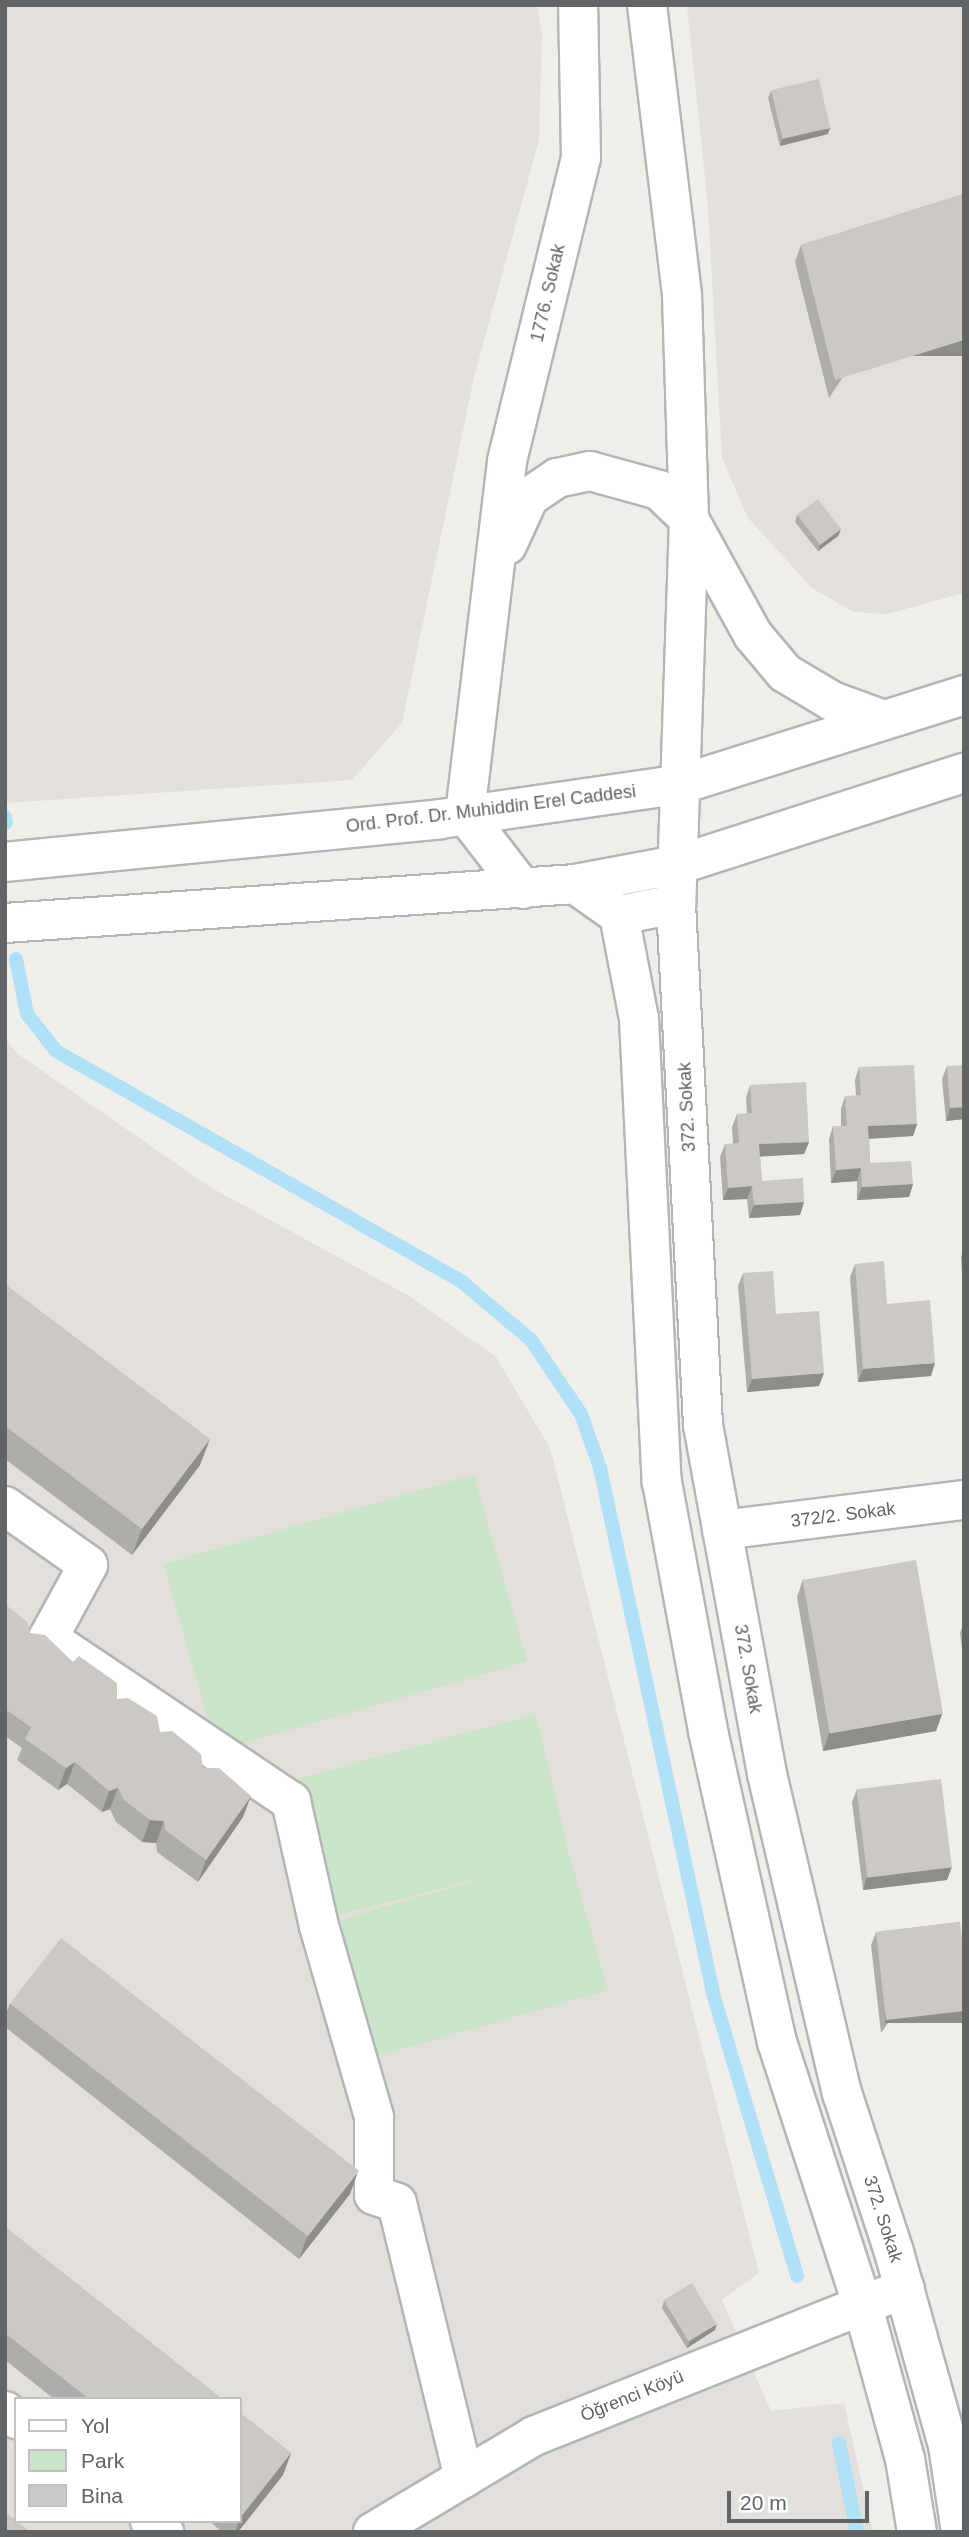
<!DOCTYPE html>
<html>
<head>
<meta charset="utf-8">
<style>
  body { margin:0 }
  #map { position:relative; width:969px; height:2537px; overflow:hidden; background:#f0eee9; font-family:Helvetica,sans-serif }
  div>[style] { position:absolute }
  [style*='--x'] { left:calc(var(--x)*1px); top:calc(var(--y)*1px); width:calc(var(--w)*1px); rotate:calc(var(--a)*1deg) }
  .education>* { inset:0; background:#e3dfda }
  .green>* { inset:0; background:#cbe5c8; transform-origin:0 0 }
  .stream>* { height:14px; margin:-7px; padding:0 7px; transform-origin:7px; border-radius:7px; background:#b0e1f9 }
  .roads { filter:drop-shadow(2px 0 #b3b6b9) drop-shadow(-2px 0 #b3b6b9) drop-shadow(0 2px #b3b6b9) drop-shadow(0 -2px #b3b6b9) }
  .street>* { height:38px; margin:-19px; padding:0 19px; transform-origin:19px; border-radius:19px; background:#fff }
  .secondary>* { height:38px; margin:-19px; padding:0 19px; transform-origin:19px; border-radius:19px; background:#fff }
  .wall>* { inset:0; background:#afada9 }
  .shaded-wall>* { inset:0; background:#8f8d8a; transform-origin:0 0 }
  .building>* { inset:0; background:#ccc9c5; transform-origin:0 0 }
  span { translate:-50% -50%; white-space:nowrap; text-align:center; line-height:1.15; -webkit-text-stroke:5px #fff; paint-order:stroke }
  .street-label { font-size:18px; color:#606467 }
  .frame { position:absolute; inset:0; border:7px solid #606467; pointer-events:none }
  .legend { position:absolute; left:14px; top:2397px; width:228px; height:126px; box-sizing:border-box; background:#fff; border:2px solid #bfc1c2; margin:0; padding:9px 12px; list-style:none; font-size:21px; color:#606467 }
  .legend li { display:flex; align-items:center; gap:14px; height:35px }
  .legend b { width:35px; border:2px solid #bfc1c2 }
  .scale { position:absolute; left:727px; top:2491px; width:142px; height:32px; box-sizing:border-box; border:4px solid #606467; border-top:0; padding-left:9px; font-size:21px; line-height:24px; white-space:nowrap; color:#606467; -webkit-text-stroke:5px #fff; paint-order:stroke }
</style>
</head>
<body>
<div id="map">
  <div class="education">
    <div style="clip-path:polygon(5px 5px,537px 5px,542px 34px,539px 140px,474px 377px,402px 723px,352px 780px,5px 803px)"></div>
    <div style="clip-path:polygon(687px 5px,964px 5px,964px 593px,887px 614px,853px 612px,812px 588px,748px 518px,722px 458px,708px 207px)"></div>
    <div style="clip-path:polygon(evenodd,5px 1039px,18px 1054px,210px 1187px,409px 1296px,496px 1357px,550px 1448px,759px 2273px,722px 2300px,771px 2411px,844px 2403px,873px 2532px,5px 2532px,5px 1039px,16px 2399px,240px 2399px,240px 2521px,16px 2521px,16px 2399px)"></div>
  </div>
  <div class="green">
    <div style="left:474px;top:1475px;width:194px;height:323px;rotate:74deg"></div>
    <div style="clip-path:polygon(536px 1714px,569px 1854px,608px 1990px,357px 2062px,319px 1926px,519px 1868px,331px 1917px,297px 1779px)"></div>
  </div>
  <div class="stream">
    <div style="--x:5;--y:817;--w:6;--a:81"></div>
    <div style="--x:16;--y:959;--w:56;--a:78.7"></div>
    <div style="--x:27;--y:1014;--w:47;--a:51.9"></div>
    <div style="--x:56;--y:1051;--w:467;--a:29.6"></div>
    <div style="--x:462;--y:1282;--w:90;--a:40"></div>
    <div style="--x:531;--y:1340;--w:89;--a:56"></div>
    <div style="--x:581;--y:1414;--w:57;--a:70.6"></div>
    <div style="--x:600;--y:1468;--w:541;--a:77.84"></div>
    <div style="--x:714;--y:1997;--w:291;--a:73.4"></div>
    <div style="--x:839;--y:2443;--w:91;--a:78.6"></div>
  </div>
  <div class="roads">
    <div class="street">
      <div style="--x:619;--y:915;--w:58;--a:-10.9"></div>
      <div style="--x:5;--y:1506;--w:102;--a:35.4"></div>
      <div style="--x:88;--y:1565;--w:83;--a:118.7"></div>
      <div style="--x:48;--y:1638;--w:293;--a:33.9"></div>
      <div style="--x:291;--y:1801;--w:128;--a:77.4"></div>
      <div style="--x:319;--y:1926;--w:199;--a:73.9"></div>
      <div style="--x:374;--y:2117;--w:78;--a:90"></div>
      <div style="--x:374;--y:2195;--w:24;--a:19"></div>
      <div style="--x:397;--y:2203;--w:283;--a:76.3"></div>
      <div style="--x:722;--y:1530;--w:244;--a:-7.1"></div>
      <div style="--x:5;--y:2411;--w:14;--a:36"></div>
      <div style="--x:150;--y:2521;--w:18;--a:38"></div>
      <div style="--x:373;--y:2532;--w:187;--a:-30.8"></div>
      <div style="--x:534;--y:2436;--w:399;--a:-21.7"></div>
    </div>
    <div class="secondary">
      <div style="--x:647;--y:5;--w:293;--a:83.1"></div>
      <div style="--x:682;--y:296;--w:223;--a:88.2"></div>
      <div style="--x:689;--y:519;--w:385;--a:91.9"></div>
      <div style="--x:676;--y:904;--w:522;--a:87.03"></div>
      <div style="--x:703;--y:1425;--w:355;--a:79.6"></div>
      <div style="--x:767;--y:1774;--w:328;--a:76.8"></div>
      <div style="--x:842;--y:2093;--w:167;--a:71.9"></div>
      <div style="--x:894;--y:2252;--w:200;--a:74.4"></div>
      <div style="--x:948;--y:2445;--w:88;--a:81.5"></div>
      <div style="--x:507;--y:545;--w:53;--a:-65.4"></div>
      <div style="--x:529;--y:497;--w:34;--a:-34"></div>
      <div style="--x:557;--y:478;--w:34;--a:-12"></div>
      <div style="--x:590;--y:471;--w:72;--a:15.4"></div>
      <div style="--x:659;--y:490;--w:42;--a:44"></div>
      <div style="--x:689;--y:519;--w:132;--a:61.1"></div>
      <div style="--x:753;--y:635;--w:50;--a:49.9"></div>
      <div style="--x:785;--y:673;--w:55;--a:30.8"></div>
      <div style="--x:832;--y:701;--w:52;--a:20.2"></div>
      <div style="--x:5;--y:862;--w:437;--a:-5.6"></div>
      <div style="--x:440;--y:819;--w:245;--a:-8.2"></div>
      <div style="--x:682;--y:784;--w:296;--a:-17.5"></div>
      <div style="--x:575;--y:884;--w:54;--a:35.2"></div>
      <div style="--x:619;--y:915;--w:106;--a:79.1"></div>
      <div style="--x:639;--y:1019;--w:464;--a:87.2"></div>
      <div style="--x:662;--y:1482;--w:253;--a:79.5"></div>
      <div style="--x:708;--y:1731;--w:319;--a:77.5"></div>
      <div style="--x:777;--y:2042;--w:274;--a:72"></div>
      <div style="--x:862;--y:2303;--w:162;--a:74.6"></div>
      <div style="--x:905;--y:2459;--w:74;--a:80.7"></div>
      <div style="--x:523;--y:889;--w:95;--a:-127.7"></div>
      <div style="--x:465;--y:814;--w:355;--a:-83.2"></div>
      <div style="--x:507;--y:461;--w:312;--a:-76.3"></div>
      <div style="--x:581;--y:158;--w:153;--a:-91.1"></div>
      <div style="--x:5;--y:923;--w:571;--a:-3.91"></div>
      <div style="--x:575;--y:884;--w:104;--a:-10.6"></div>
      <div style="--x:677;--y:865;--w:301;--a:-17.8"></div>
    </div>
  </div>
  <div class="wall">
    <div style="clip-path:polygon(771px 91px,828px 134px,780px 146px,768px 98px)"></div>
    <div style="clip-path:polygon(964px 194px,829px 398px,795px 262px,801px 245px)"></div>
    <div style="clip-path:polygon(797px 515px,841px 529px,838px 536px,818px 551px,795px 522px)"></div>
    <div style="clip-path:polygon(947px 1066px,964px 1119px,946px 1121px,942px 1079px)"></div>
    <div style="clip-path:polygon(859px 1067px,917px 1124px,913px 1136px,869px 1139px,870px 1163px,913px 1184px,909px 1197px,857px 1200px,857px 1181px,831px 1183px,829px 1139px,833px 1126px,841px 1126px,841px 1109px,845px 1096px,856px 1096px,855px 1080px)"></div>
    <div style="clip-path:polygon(750px 1085px,809px 1142px,804px 1154px,760px 1156px,762px 1181px,804px 1202px,800px 1215px,749px 1218px,747px 1199px,723px 1200px,720px 1157px,725px 1144px,733px 1144px,732px 1127px,737px 1114px,747px 1114px,746px 1098px)"></div>
    <div style="clip-path:polygon(964px 1248px,964px 1306px,961px 1257px)"></div>
    <div style="clip-path:polygon(855px 1264px,887px 1304px,931px 1376px,858px 1382px,850px 1277px)"></div>
    <div style="clip-path:polygon(743px 1273px,776px 1314px,819px 1386px,747px 1392px,738px 1286px)"></div>
    <div style="clip-path:polygon(5px 1284px,200px 1465px,132px 1555px,5px 1459px)"></div>
    <div style="clip-path:polygon(803px 1579px,942px 1714px,936px 1731px,823px 1751px,797px 1597px)"></div>
    <div style="clip-path:polygon(5px 1604px,30px 1633px,73px 1662px,117px 1699px,160px 1732px,203px 1768px,243px 1817px,198px 1882px,157px 1852px,156px 1843px,142px 1842px,116px 1822px,110px 1809px,102px 1812px,67px 1784px,58px 1790px,17px 1760px,22px 1748px,5px 1736px)"></div>
    <div style="clip-path:polygon(964px 1623px,964px 1665px,960px 1633px)"></div>
    <div style="clip-path:polygon(857px 1789px,947px 1880px,863px 1890px,852px 1802px)"></div>
    <div style="clip-path:polygon(960px 1922px,881px 2033px,871px 1945px,876px 1932px)"></div>
    <div style="clip-path:polygon(10px 2003px,350px 2194px,299px 2259px,5px 2027px,5px 2016px)"></div>
    <div style="clip-path:polygon(5px 2227px,222px 2399px,54px 2399px,5px 2360px)"></div>
    <div style="clip-path:polygon(664px 2301px,715px 2330px,687px 2348px,662px 2308px)"></div>
    <div style="clip-path:polygon(240px 2413px,291px 2453px,283px 2475px,238px 2532px,222px 2532px,209px 2521px,240px 2521px)"></div>
  </div>
  <div class="shaded-wall">
    <div style="clip-path:polygon(830px 128px,828px 134px,780px 146px,782px 139px)"></div>
    <div style="left:964px;top:340px;width:16px;height:135px;rotate:90deg"></div>
    <div style="clip-path:polygon(841px 529px,838px 536px,818px 551px,820px 545px)"></div>
    <div style="clip-path:polygon(964px 1107px,964px 1119px,946px 1121px,950px 1108px)"></div>
    <div style="clip-path:polygon(917px 1124px,913px 1136px,863px 1139px,868px 1126px)"></div>
    <div style="clip-path:polygon(809px 1142px,804px 1154px,754px 1157px,759px 1144px)"></div>
    <div style="clip-path:polygon(861px 1168px,857px 1181px,831px 1183px,836px 1170px)"></div>
    <div style="clip-path:polygon(913px 1184px,909px 1197px,857px 1200px,862px 1187px)"></div>
    <div style="clip-path:polygon(752px 1186px,747px 1199px,723px 1200px,728px 1188px)"></div>
    <div style="clip-path:polygon(804px 1202px,800px 1215px,749px 1218px,754px 1205px)"></div>
    <div style="clip-path:polygon(935px 1363px,931px 1376px,858px 1382px,863px 1369px)"></div>
    <div style="clip-path:polygon(824px 1373px,819px 1386px,747px 1392px,752px 1379px)"></div>
    <div style="clip-path:polygon(210px 1439px,200px 1465px,132px 1555px,142px 1529px)"></div>
    <div style="clip-path:polygon(942px 1714px,936px 1731px,823px 1751px,829px 1733px)"></div>
    <div style="clip-path:polygon(75px 1762px,67px 1784px,58px 1790px,66px 1768px)"></div>
    <div style="clip-path:polygon(118px 1788px,110px 1809px,102px 1812px,109px 1791px)"></div>
    <div style="clip-path:polygon(251px 1796px,243px 1817px,198px 1882px,206px 1860px)"></div>
    <div style="clip-path:polygon(150px 1820px,164px 1821px,156px 1843px,142px 1842px)"></div>
    <div style="clip-path:polygon(952px 1867px,947px 1880px,863px 1890px,867px 1877px)"></div>
    <div style="left:964px;top:2011px;width:12px;height:79px;rotate:90deg"></div>
    <div style="clip-path:polygon(358px 2172px,350px 2194px,299px 2259px,307px 2237px)"></div>
    <div style="clip-path:polygon(717px 2324px,715px 2330px,687px 2348px,690px 2341px)"></div>
    <div style="clip-path:polygon(291px 2453px,283px 2475px,238px 2532px,235px 2532px,240px 2518px)"></div>
  </div>
  <div class="building">
    <div style="left:819px;top:79px;width:50px;height:49px;rotate:77deg"></div>
    <div style="clip-path:polygon(964px 194px,964px 340px,835px 380px,801px 245px)"></div>
    <div style="left:818px;top:499px;width:38px;height:26px;rotate:53deg"></div>
    <div style="clip-path:polygon(914px 1065px,917px 1124px,868px 1126px,870px 1163px,911px 1161px,913px 1184px,862px 1187px,861px 1168px,836px 1170px,833px 1126px,847px 1126px,845px 1096px,861px 1095px,859px 1067px)"></div>
    <div style="clip-path:polygon(964px 1065px,964px 1107px,950px 1108px,947px 1066px)"></div>
    <div style="clip-path:polygon(806px 1082px,809px 1142px,759px 1144px,762px 1181px,803px 1178px,804px 1202px,754px 1205px,752px 1186px,728px 1188px,725px 1144px,739px 1143px,737px 1114px,752px 1113px,750px 1085px)"></div>
    <div style="clip-path:polygon(884px 1261px,887px 1304px,930px 1300px,935px 1363px,863px 1369px,855px 1264px)"></div>
    <div style="clip-path:polygon(773px 1271px,776px 1314px,819px 1311px,824px 1373px,752px 1379px,743px 1273px)"></div>
    <div style="clip-path:polygon(5px 1284px,210px 1439px,142px 1529px,5px 1426px)"></div>
    <div style="left:916px;top:1560px;width:156px;height:115px;rotate:80deg"></div>
    <div style="clip-path:polygon(5px 1604px,27px 1622px,30px 1633px,45px 1635px,73px 1662px,79px 1656px,117px 1683px,117px 1699px,128px 1698px,157px 1716px,160px 1732px,172px 1731px,201px 1754px,203px 1768px,219px 1768px,251px 1796px,206px 1860px,165px 1830px,164px 1821px,150px 1820px,124px 1800px,118px 1788px,109px 1791px,75px 1762px,66px 1768px,25px 1739px,31px 1727px,5px 1709px)"></div>
    <div style="left:941px;top:1779px;width:89px;height:85px;rotate:83deg"></div>
    <div style="clip-path:polygon(960px 1922px,964px 1956px,964px 2011px,886px 2020px,876px 1932px)"></div>
    <div style="left:61px;top:1938px;width:378px;height:83px;rotate:38deg"></div>
    <div style="clip-path:polygon(5px 2227px,222px 2399px,89px 2399px,5px 2333px)"></div>
    <div style="left:692px;top:2283px;width:48px;height:33px;rotate:59deg"></div>
    <div style="clip-path:polygon(240px 2413px,291px 2453px,240px 2518px)"></div>
    <div style="clip-path:polygon(5px 2512px,16px 2521px,31px 2532px,5px 2532px)"></div>
  </div>
  <div class="street-label">
    <span style="left:548px;top:293px;rotate:-77deg">1776. Sokak</span>
    <span style="left:491px;top:809px;rotate:-7deg">Ord. Prof. Dr. Muhiddin Erel Caddesi</span>
    <span style="left:687px;top:1107px;rotate:-93deg">372. Sokak</span>
    <span style="left:843px;top:1515px;rotate:-7deg">372/2. Sokak</span>
    <span style="left:748px;top:1669px;rotate:80deg">372. Sokak</span>
    <span style="left:883px;top:2219px;rotate:72deg">372. Sokak</span>
    <span style="left:632px;top:2396px;rotate:-22deg">Öğrenci Köyü</span>
  </div>
  <div class="frame"></div>
  <ul class="legend">
  <li><b style="height:9px;background:#fff"></b>Yol</li>
  <li><b style="height:19px;background:#cbe5c8"></b>Park</li>
  <li><b style="height:19px;background:#ccc9c5"></b>Bina</li>
  </ul>
  <div class="scale">20 m</div>
</div>
</body>
</html>
